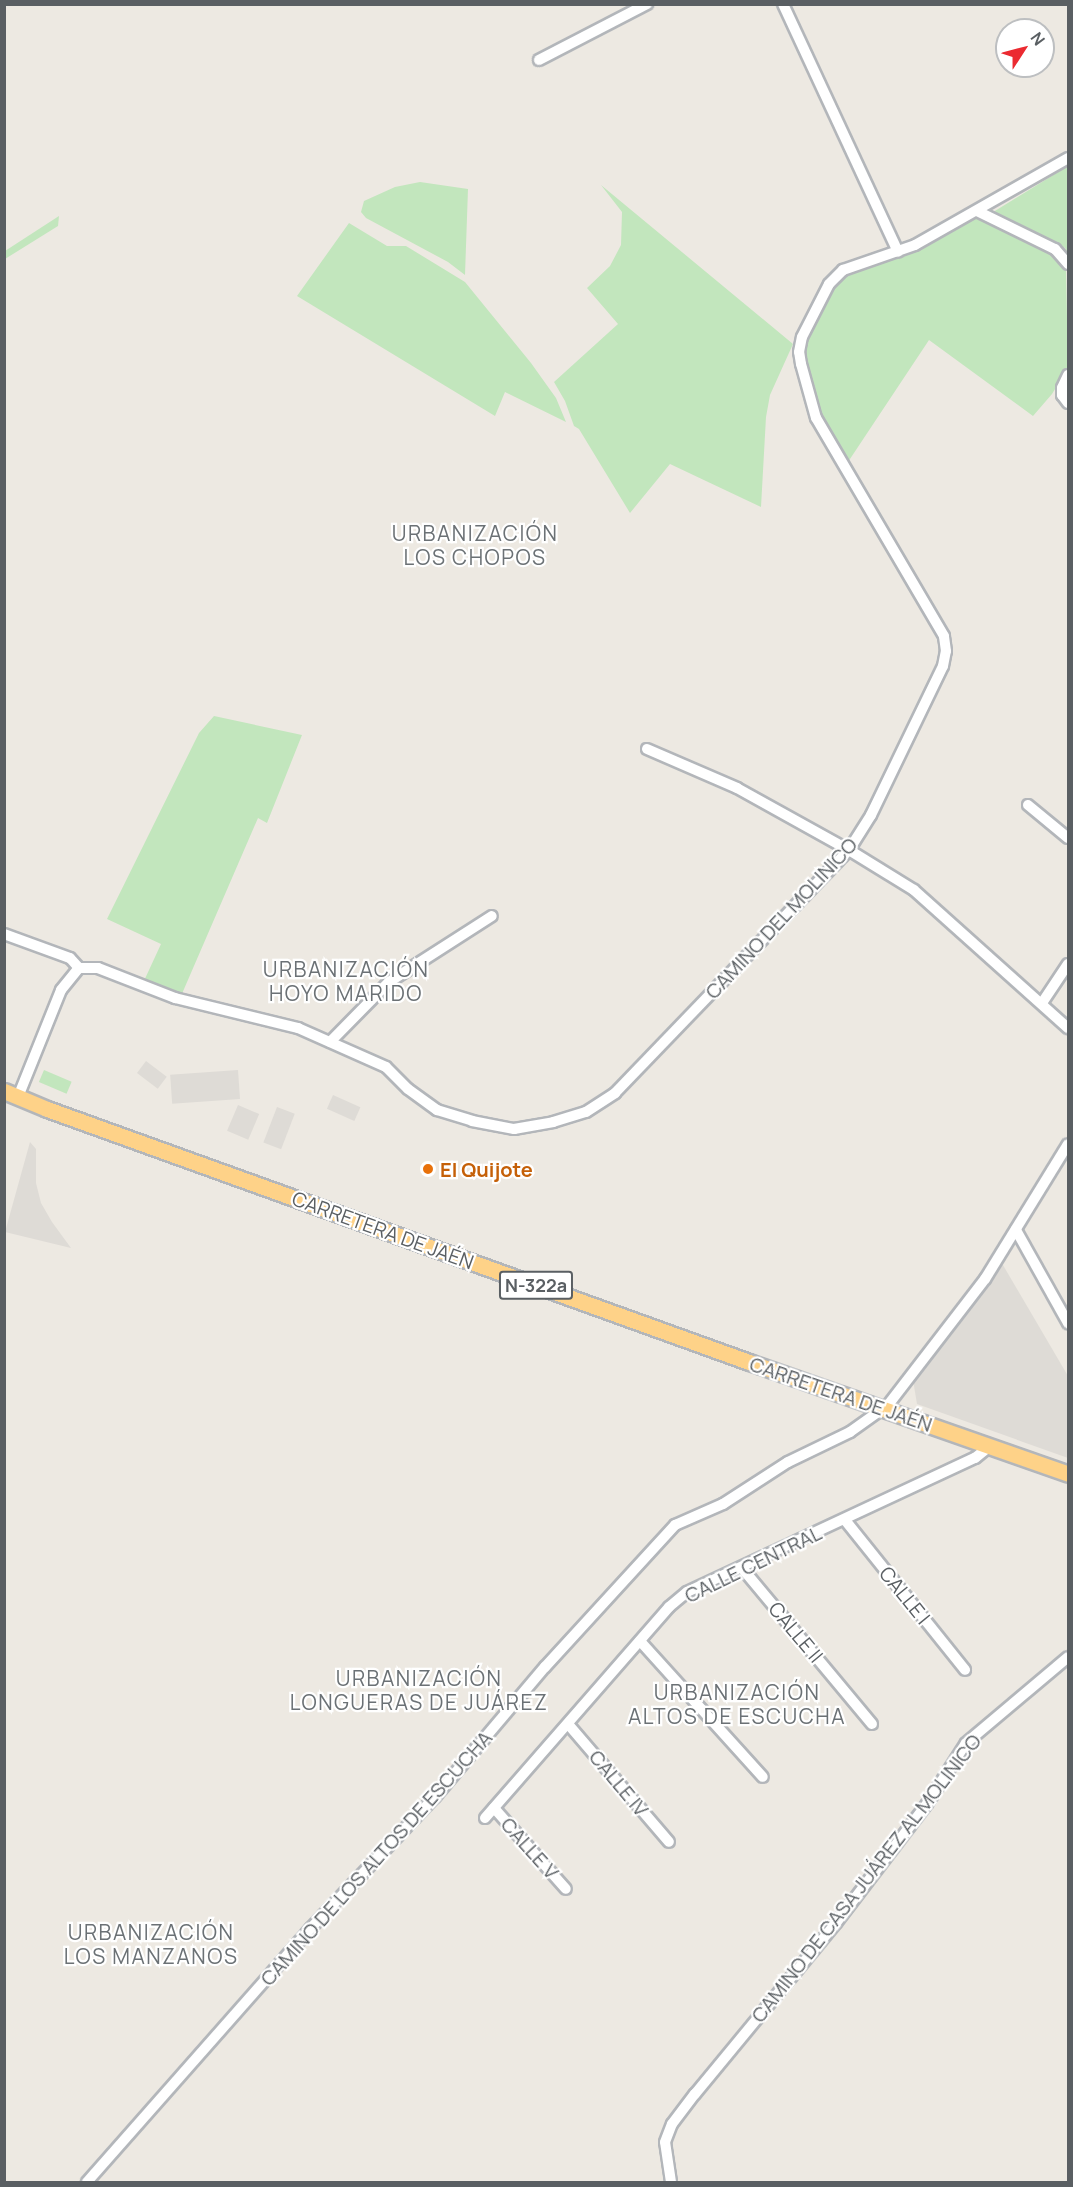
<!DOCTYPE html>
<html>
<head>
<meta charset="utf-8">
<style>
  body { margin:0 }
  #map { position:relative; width:1073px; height:2187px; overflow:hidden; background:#ede9e2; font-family:Manrope,sans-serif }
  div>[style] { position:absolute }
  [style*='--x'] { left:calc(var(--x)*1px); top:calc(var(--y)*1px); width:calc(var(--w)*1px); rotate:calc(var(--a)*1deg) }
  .industrial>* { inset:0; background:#dedbd6; transform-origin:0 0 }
  .green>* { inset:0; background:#c2e6bd; transform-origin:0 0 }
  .roads { filter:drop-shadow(2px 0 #b3b6ba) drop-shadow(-2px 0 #b3b6ba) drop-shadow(0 2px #b3b6ba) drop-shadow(0 -2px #b3b6ba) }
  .minor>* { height:10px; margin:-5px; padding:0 5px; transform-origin:5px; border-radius:5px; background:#fff }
  .highway>* { height:15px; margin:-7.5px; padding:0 7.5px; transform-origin:7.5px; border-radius:7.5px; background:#fed288 }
  .dots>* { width:16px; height:16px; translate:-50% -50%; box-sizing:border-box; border:3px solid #fff; border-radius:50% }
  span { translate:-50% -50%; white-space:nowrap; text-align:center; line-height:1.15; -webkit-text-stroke:4.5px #fff; paint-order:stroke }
  .shield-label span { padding:2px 4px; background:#fff; border:2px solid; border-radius:4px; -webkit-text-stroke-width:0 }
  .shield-label { font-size:18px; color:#5a5f63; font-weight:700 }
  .street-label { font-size:20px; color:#5a5f63 }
  .food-label { font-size:20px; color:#c56008; font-weight:700 }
  .left { translate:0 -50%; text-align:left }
  .neighbourhood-label { font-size:21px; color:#6b7175; letter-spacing:1.5px }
  .frame { position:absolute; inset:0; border:6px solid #5a5f63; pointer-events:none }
  .north { position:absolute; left:995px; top:18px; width:60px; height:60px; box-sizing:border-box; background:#fff; border:2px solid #bdbfc1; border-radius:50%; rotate:54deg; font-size:16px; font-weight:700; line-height:24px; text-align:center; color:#5a5f63 }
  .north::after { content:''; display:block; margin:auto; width:21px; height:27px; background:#eb2a31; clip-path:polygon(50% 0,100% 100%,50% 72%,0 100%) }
</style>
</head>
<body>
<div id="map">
  <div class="industrial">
    <div style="left:146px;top:1061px;width:26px;height:15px;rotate:37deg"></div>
    <div style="left:238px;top:1070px;width:29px;height:68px;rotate:86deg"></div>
    <div style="left:333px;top:1095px;width:30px;height:15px;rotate:24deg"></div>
    <div style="left:238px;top:1105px;width:23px;height:28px;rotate:23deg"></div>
    <div style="left:277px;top:1107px;width:19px;height:38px;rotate:21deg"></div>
    <div style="clip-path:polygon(30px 1142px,36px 1149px,36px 1183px,41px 1203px,52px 1222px,71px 1248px,5px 1232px)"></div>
    <div style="clip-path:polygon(1000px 1260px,1068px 1376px,1068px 1458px,917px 1404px,913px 1380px)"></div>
  </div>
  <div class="green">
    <div style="clip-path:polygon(1068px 166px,1068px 254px,1065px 248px,990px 214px)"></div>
    <div style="clip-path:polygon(420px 182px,468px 189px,465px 275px,448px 262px,366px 218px,361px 212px,364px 201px,395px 187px)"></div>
    <div style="clip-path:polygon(601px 185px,793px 344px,770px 395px,766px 417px,761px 507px,670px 464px,630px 513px,579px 429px,574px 426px,565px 401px,554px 382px,618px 324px,587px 288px,610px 266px,621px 245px,622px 212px)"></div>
    <div style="clip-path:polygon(59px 216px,58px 226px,5px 259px,5px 251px)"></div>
    <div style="clip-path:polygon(979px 217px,1042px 244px,1066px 266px,1068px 368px,1052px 394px,1033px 416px,929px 340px,846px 465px,822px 424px,803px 355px,806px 336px,831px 288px,842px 273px,891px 259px)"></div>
    <div style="clip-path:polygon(349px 223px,387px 246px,406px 246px,465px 282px,531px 363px,556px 398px,566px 422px,505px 392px,495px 416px,297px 296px)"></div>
    <div style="clip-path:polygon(214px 716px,302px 735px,267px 823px,258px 818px,181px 996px,143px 983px,161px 944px,107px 919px,199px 733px)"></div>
    <div style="left:44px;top:1070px;width:30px;height:13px;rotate:23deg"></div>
  </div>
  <div class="roads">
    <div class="minor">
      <div style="--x:783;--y:4;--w:273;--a:65.1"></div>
      <div style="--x:539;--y:60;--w:122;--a:-27.4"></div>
      <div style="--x:977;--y:211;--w:87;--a:26"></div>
      <div style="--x:1055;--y:249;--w:20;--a:49"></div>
      <div style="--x:1068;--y:375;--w:14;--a:115"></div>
      <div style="--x:1062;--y:388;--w:7;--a:90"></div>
      <div style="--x:1062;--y:395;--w:10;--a:53"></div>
      <div style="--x:647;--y:749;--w:98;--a:23.4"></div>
      <div style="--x:737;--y:788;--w:128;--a:29"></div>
      <div style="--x:849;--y:850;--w:76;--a:31.6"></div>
      <div style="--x:914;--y:890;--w:207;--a:41.9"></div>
      <div style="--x:1028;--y:805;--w:52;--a:39.5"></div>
      <div style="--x:4;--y:934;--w:70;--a:20"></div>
      <div style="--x:70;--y:958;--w:13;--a:48"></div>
      <div style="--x:1042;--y:1003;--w:47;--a:-56.3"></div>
      <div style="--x:330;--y:1042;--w:84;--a:-45.5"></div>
      <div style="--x:389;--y:982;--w:122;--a:-32.7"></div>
      <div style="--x:18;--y:1097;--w:115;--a:-68.1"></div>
      <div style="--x:61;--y:990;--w:28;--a:-51"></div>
      <div style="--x:79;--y:968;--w:19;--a:0"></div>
      <div style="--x:98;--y:968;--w:83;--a:21.3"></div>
      <div style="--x:175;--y:998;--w:127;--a:13.7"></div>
      <div style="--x:298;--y:1028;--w:96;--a:23.9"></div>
      <div style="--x:386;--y:1067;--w:31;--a:45"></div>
      <div style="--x:408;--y:1089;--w:36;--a:36"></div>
      <div style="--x:437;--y:1110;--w:37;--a:17"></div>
      <div style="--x:472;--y:1121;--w:43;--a:10.8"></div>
      <div style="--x:514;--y:1129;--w:40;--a:-10"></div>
      <div style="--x:553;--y:1122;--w:34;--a:-17"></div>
      <div style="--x:586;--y:1112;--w:35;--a:-33"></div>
      <div style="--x:615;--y:1093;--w:337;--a:-46.1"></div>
      <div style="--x:849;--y:850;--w:41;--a:-57.8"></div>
      <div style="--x:871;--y:815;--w:165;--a:-64.2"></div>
      <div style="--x:943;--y:666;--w:15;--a:-79"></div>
      <div style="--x:946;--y:651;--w:15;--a:-98"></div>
      <div style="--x:944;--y:636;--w:253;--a:-120.4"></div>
      <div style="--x:816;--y:418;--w:56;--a:-105.5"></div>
      <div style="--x:801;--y:364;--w:12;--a:-99"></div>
      <div style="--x:799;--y:352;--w:15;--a:-79"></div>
      <div style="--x:802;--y:337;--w:59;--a:-63"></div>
      <div style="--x:829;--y:284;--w:20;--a:-45"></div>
      <div style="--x:843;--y:270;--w:76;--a:-19.1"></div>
      <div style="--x:915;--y:245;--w:176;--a:-29.6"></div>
      <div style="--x:1016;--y:1230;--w:107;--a:60.8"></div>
      <div style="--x:845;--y:1520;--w:192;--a:51.3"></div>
      <div style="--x:742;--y:1568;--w:203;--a:50.2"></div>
      <div style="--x:640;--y:1641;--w:183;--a:47.9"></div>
      <div style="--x:568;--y:1724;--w:155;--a:49.4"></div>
      <div style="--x:494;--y:1808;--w:108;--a:48.4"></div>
      <div style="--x:485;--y:1818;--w:280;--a:-48.9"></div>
      <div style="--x:669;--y:1607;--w:23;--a:-40"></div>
      <div style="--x:687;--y:1592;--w:318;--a:-25"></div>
      <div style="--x:975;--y:1458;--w:19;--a:-39"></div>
      <div style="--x:87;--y:2182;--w:337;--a:-48.6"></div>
      <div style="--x:310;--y:1929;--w:182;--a:-46.6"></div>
      <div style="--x:435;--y:1797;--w:170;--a:-49.8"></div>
      <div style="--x:545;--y:1667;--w:193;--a:-47.5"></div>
      <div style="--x:675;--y:1525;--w:52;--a:-23.6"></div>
      <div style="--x:723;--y:1504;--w:77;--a:-32.9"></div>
      <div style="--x:788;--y:1462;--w:69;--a:-25.8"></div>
      <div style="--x:850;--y:1432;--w:47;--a:-35.4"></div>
      <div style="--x:888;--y:1405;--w:159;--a:-52.4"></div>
      <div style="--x:985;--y:1279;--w:158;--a:-58.4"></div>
      <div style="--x:671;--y:2182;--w:40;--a:-98.5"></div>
      <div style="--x:665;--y:2142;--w:19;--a:-69"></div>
      <div style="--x:672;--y:2124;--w:38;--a:-53"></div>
      <div style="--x:695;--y:2094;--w:222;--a:-50.5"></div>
      <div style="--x:836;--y:1923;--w:150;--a:-52.6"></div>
      <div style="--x:927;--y:1804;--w:72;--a:-57.4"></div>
      <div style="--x:966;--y:1743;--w:133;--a:-40.1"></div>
    </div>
    <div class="highway">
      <div style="--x:4;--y:1091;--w:47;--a:22.7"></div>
      <div style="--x:47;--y:1109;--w:746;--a:19.82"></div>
      <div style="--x:749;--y:1362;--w:338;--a:19.3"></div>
    </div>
  </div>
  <div class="dots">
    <div style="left:428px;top:1169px;background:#e8710a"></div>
  </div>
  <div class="shield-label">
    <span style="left:536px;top:1285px">N-322a</span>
  </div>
  <div class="street-label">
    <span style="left:781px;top:918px;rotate:-47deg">CAMINO DEL MOLINICO</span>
    <span style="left:383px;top:1230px;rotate:20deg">CARRETERA DE JAÉN</span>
    <span style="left:841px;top:1394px;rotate:19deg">CARRETERA DE JAÉN</span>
    <span style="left:753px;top:1564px;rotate:-26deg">CALLE CENTRAL</span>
    <span style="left:905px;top:1595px;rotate:51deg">CALLE I</span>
    <span style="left:796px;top:1632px;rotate:50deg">CALLE II</span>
    <span style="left:619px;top:1783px;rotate:50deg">CALLE IV</span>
    <span style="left:530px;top:1848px;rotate:48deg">CALLE V</span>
    <span style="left:376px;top:1858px;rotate:-48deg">CAMINO DE LOS ALTOS DE ESCUCHA</span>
    <span style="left:866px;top:1878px;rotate:-52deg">CAMINO DE CASA JUÁREZ AL MOLINICO</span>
  </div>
  <div class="food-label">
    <span class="left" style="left:440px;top:1169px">El Quijote</span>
  </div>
  <div class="neighbourhood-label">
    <span style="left:475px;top:545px">URBANIZACIÓN<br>LOS CHOPOS</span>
    <span style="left:346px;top:981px">URBANIZACIÓN<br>HOYO MARIDO</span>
    <span style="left:419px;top:1690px">URBANIZACIÓN<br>LONGUERAS DE JUÁREZ</span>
    <span style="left:737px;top:1704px">URBANIZACIÓN<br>ALTOS DE ESCUCHA</span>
    <span style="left:151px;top:1944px">URBANIZACIÓN<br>LOS MANZANOS</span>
  </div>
  <div class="frame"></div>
  <div class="north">N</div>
</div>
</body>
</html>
